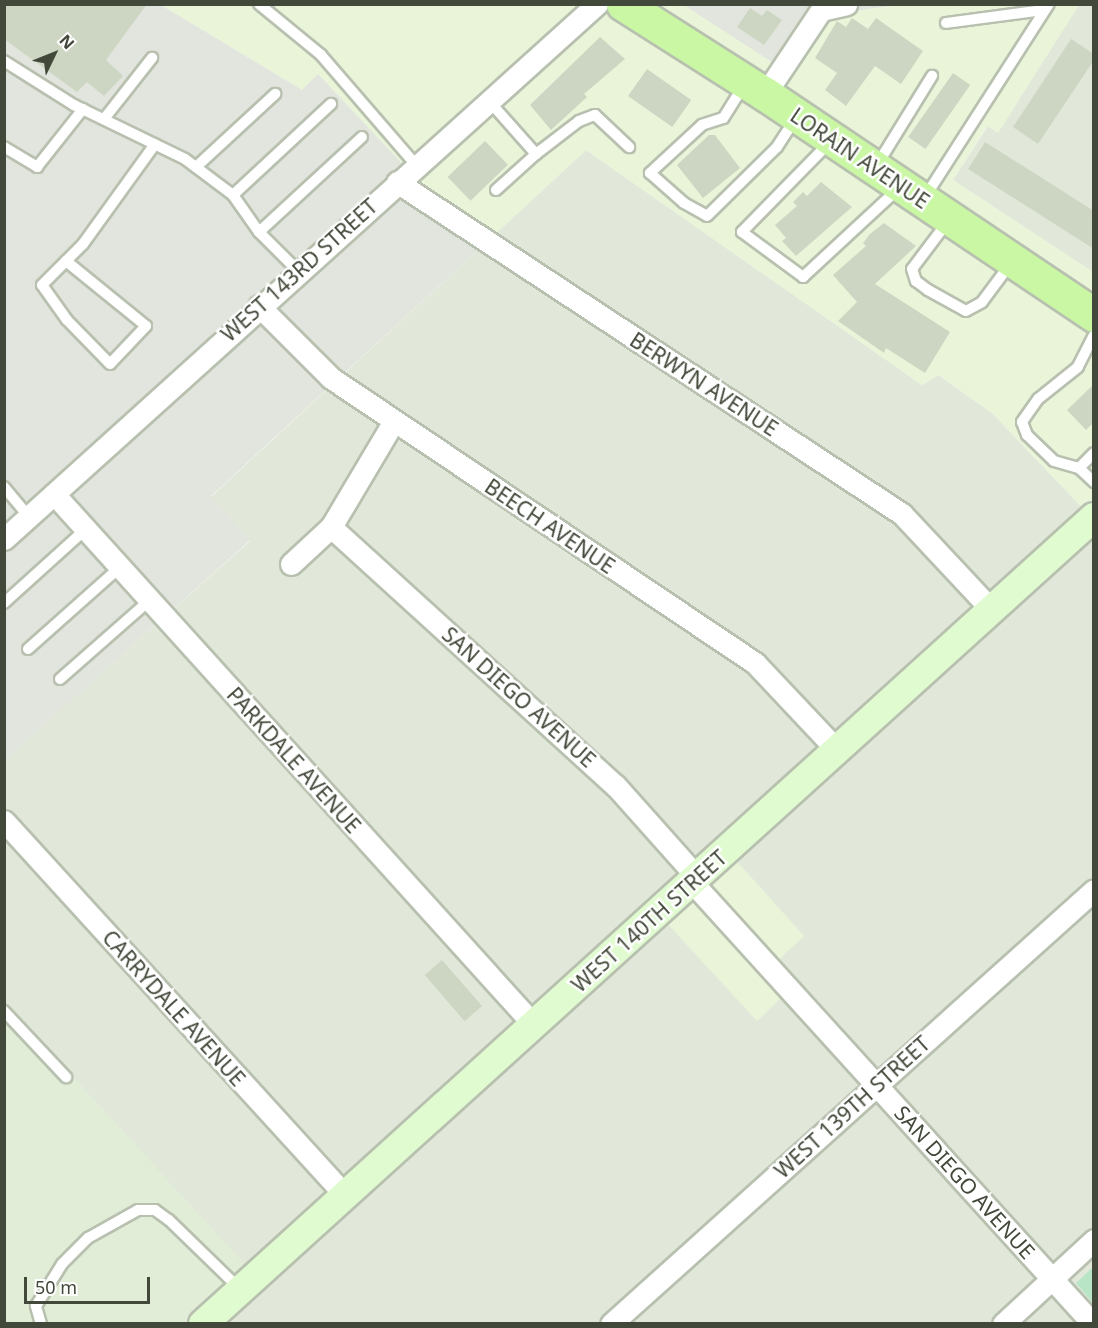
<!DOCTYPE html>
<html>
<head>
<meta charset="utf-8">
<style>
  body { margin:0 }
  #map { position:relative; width:1098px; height:1328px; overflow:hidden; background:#f0f5ec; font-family:"Noto Sans",sans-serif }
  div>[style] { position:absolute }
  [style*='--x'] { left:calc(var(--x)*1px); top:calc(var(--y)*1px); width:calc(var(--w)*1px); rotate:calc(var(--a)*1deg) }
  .residential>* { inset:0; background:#e1e8da }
  .commercial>* { inset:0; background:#e9f4d9 }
  .industrial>* { inset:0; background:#e2e5dd }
  .education>* { inset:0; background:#e1edd7 }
  .green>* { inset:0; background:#b8e5c5 }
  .building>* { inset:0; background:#cdd6c2; transform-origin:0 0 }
  .roads { filter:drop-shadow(2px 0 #b8c0af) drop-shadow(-2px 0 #b8c0af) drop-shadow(0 2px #b8c0af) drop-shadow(0 -2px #b8c0af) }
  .lane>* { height:10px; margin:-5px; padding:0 5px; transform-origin:5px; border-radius:5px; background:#fff }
  .street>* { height:21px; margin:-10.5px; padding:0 10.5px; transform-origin:10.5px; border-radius:10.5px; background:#fff }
  .secondary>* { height:28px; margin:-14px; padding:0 14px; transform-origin:14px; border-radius:14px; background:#e1fbd0 }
  .primary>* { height:33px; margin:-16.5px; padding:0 16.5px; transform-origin:16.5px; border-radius:16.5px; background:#c9f7a3 }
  span { translate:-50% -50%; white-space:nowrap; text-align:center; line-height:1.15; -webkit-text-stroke:5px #fff; paint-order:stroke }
  .street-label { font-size:21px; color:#42493a }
  .frame { position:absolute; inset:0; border:6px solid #42493a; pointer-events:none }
  .north { position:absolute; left:24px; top:24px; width:60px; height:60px; -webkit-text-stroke:4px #fff; paint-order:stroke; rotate:47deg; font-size:16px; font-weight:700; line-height:24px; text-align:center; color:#42493a }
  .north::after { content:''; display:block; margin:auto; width:21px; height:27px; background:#42493a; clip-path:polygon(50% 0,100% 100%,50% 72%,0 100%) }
  .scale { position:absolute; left:24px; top:1277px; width:126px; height:27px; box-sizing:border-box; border:3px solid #42493a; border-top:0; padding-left:8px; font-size:18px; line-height:21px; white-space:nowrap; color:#42493a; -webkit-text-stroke:4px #fff; paint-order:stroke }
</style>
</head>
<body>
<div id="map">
  <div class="residential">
    <div style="clip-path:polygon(1079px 5px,1093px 5px,1093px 272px,953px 180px,988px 126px,998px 132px)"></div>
    <div style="clip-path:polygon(586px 150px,922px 385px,938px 375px,992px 413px,1093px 519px,1093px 1323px,5px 1323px,4px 760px,250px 541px,211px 497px)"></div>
  </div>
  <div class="commercial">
    <div style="clip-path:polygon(161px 5px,684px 5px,787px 72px,816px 26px,833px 14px,896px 5px,1079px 5px,998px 133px,987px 126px,953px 180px,1093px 272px,1093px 519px,992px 413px,939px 375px,922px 385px,586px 150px,493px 236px,428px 191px,319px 75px,302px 90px)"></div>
    <div style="clip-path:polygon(732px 856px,804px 936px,775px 963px,794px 985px,757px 1021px,664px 920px)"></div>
  </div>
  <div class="industrial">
    <div style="clip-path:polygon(5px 5px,161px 5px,302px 90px,318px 74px,428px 191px,493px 236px,211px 496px,250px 540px,5px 760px)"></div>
    <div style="clip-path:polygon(684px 5px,896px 5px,833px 14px,816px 26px,787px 72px)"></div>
  </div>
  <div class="education">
    <div style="clip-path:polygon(4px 1001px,247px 1267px,184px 1323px,5px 1323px)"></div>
  </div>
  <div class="green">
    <div style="clip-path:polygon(1093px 1267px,1093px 1303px,1076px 1283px)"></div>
  </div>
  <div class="building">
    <div style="clip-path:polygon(4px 4px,147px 4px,106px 60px,123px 76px,104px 96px,87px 82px,77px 92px,4px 39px)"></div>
    <div style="clip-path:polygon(750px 8px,762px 16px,767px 10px,782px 20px,764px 45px,737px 27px)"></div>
    <div style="clip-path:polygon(852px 18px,868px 29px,876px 18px,923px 51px,901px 84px,875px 66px,846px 106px,825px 90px,837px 73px,815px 58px,837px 21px,846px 27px)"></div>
    <div style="clip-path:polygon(600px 37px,625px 59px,584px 94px,587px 97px,551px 130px,530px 105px)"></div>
    <div style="clip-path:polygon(1071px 39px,1094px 54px,1094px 60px,1038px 144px,1013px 127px)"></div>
    <div style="left:647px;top:69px;width:54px;height:33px;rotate:35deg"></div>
    <div style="left:953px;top:73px;width:21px;height:78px;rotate:35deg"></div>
    <div style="clip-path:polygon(709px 135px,715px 135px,740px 168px,703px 198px,677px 165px)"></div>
    <div style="left:485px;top:141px;width:33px;height:52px;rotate:46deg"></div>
    <div style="clip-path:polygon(985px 142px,1094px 211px,1094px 249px,968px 169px)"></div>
    <div style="clip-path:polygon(821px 182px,852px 207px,796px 256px,782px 241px,786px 238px,775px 225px,797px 206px,793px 202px,803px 192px,807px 196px)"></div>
    <div style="clip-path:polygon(884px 223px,916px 246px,875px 284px,950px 332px,925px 373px,886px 348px,884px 353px,838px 321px,857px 302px,833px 275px,866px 246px,863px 243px,870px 234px)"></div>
    <div style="clip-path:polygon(1094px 384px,1094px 422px,1086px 430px,1067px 410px)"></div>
    <div style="left:442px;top:960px;width:61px;height:23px;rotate:49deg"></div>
  </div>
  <div class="roads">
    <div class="lane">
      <div style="--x:259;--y:4;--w:80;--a:39.4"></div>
      <div style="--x:321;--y:55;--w:145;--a:49.2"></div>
      <div style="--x:946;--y:23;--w:99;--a:-7.6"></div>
      <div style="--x:4;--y:61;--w:83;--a:32.2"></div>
      <div style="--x:74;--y:105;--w:123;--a:25.9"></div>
      <div style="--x:185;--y:159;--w:60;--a:36.9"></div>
      <div style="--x:233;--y:195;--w:45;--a:54.9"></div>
      <div style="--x:259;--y:232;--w:55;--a:45"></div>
      <div style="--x:744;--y:85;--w:39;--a:122"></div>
      <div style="--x:723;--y:118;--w:22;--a:162"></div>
      <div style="--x:702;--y:125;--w:71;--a:137.3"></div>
      <div style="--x:650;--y:173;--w:45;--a:41.4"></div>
      <div style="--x:684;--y:203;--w:26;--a:29"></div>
      <div style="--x:707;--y:216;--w:98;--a:-44.6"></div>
      <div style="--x:777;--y:147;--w:33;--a:-57"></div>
      <div style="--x:489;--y:101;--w:71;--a:48.4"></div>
      <div style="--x:536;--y:154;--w:54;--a:-37.5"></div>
      <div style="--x:579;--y:121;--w:17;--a:-21"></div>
      <div style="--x:595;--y:115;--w:47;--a:43.3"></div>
      <div style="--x:104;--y:119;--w:78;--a:-51.8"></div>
      <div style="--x:830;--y:142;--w:126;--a:134.4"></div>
      <div style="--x:742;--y:232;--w:76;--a:36.4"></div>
      <div style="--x:803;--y:277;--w:131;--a:-42.8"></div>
      <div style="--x:4;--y:147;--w:39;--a:31"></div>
      <div style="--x:37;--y:167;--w:74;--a:-51.6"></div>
      <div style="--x:877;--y:165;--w:105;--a:-58.3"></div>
      <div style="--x:196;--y:167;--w:108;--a:-42.7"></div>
      <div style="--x:496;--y:190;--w:54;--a:-42"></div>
      <div style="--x:233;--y:195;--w:134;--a:-42.9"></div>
      <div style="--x:925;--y:197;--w:229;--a:-57.3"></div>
      <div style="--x:949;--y:220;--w:61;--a:127.1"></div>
      <div style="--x:912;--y:269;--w:13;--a:72"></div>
      <div style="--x:916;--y:281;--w:15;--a:37"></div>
      <div style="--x:928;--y:290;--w:43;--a:28.9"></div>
      <div style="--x:966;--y:311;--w:18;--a:-29"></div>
      <div style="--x:982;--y:302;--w:49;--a:-53.4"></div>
      <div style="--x:259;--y:232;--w:140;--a:-42.7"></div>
      <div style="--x:66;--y:261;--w:103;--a:39.1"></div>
      <div style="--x:146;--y:326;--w:52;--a:133.5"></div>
      <div style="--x:110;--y:364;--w:62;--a:-134.3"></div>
      <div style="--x:67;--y:320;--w:43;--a:-125.5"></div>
      <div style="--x:42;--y:285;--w:58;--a:-45"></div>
      <div style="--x:83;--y:244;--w:123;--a:-54.2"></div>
      <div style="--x:1094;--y:335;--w:36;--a:117"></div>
      <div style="--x:1078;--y:367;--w:51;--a:141.3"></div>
      <div style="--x:1038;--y:399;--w:28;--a:125"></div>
      <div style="--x:1022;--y:422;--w:14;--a:69"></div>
      <div style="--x:1027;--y:435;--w:37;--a:44"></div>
      <div style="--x:1054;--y:461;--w:26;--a:16"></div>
      <div style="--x:1079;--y:468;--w:21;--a:43"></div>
      <div style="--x:1079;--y:468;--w:21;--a:-45"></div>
      <div style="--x:4;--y:487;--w:39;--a:50"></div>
      <div style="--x:4;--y:603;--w:110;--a:-42.1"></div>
      <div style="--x:28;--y:649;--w:123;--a:-41.7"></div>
      <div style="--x:60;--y:679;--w:120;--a:-41.3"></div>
      <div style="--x:4;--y:1011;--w:91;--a:46.8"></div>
      <div style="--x:41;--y:1324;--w:19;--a:-106"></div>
      <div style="--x:36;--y:1306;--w:49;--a:-58.2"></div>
      <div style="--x:62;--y:1264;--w:37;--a:-45"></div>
      <div style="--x:88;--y:1238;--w:57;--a:-29.2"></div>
      <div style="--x:138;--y:1210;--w:17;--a:0"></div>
      <div style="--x:155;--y:1210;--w:17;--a:36"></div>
      <div style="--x:169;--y:1220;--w:99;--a:44.2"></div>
    </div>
    <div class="street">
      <div style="--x:765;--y:94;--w:101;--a:-56.3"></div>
      <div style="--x:821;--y:10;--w:26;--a:-13"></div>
      <div style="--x:397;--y:182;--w:604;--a:33.32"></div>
      <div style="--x:902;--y:514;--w:130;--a:46.9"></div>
      <div style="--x:259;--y:306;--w:102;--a:45"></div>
      <div style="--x:331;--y:378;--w:511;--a:33.91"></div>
      <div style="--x:755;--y:663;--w:120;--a:46.7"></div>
      <div style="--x:54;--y:494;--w:716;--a:47.89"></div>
      <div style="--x:331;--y:527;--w:385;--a:42.3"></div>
      <div style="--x:616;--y:786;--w:122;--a:48.3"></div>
      <div style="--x:4;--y:539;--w:799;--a:-42.06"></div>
      <div style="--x:291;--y:564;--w:54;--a:-42.8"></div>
      <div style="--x:331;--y:527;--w:123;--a:-59.3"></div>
      <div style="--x:4;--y:821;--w:505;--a:47.65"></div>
      <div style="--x:692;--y:882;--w:597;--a:47.78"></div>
      <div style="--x:611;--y:1324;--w:649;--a:-41.94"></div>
      <div style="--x:1003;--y:1324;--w:124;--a:-42.7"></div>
    </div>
    <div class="secondary">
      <div style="--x:203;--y:1324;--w:1202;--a:-42.17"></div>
    </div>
    <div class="primary">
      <div style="--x:623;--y:4;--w:168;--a:32.4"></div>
      <div style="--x:765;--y:94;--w:396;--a:33.9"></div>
    </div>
  </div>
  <div class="street-label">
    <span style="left:860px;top:158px;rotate:34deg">LORAIN AVENUE</span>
    <span style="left:299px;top:270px;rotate:-42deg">WEST 143RD STREET</span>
    <span style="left:704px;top:384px;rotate:33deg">BERWYN AVENUE</span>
    <span style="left:550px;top:526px;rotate:34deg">BEECH AVENUE</span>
    <span style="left:519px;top:697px;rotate:42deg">SAN DIEGO AVENUE</span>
    <span style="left:294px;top:760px;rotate:48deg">PARKDALE AVENUE</span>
    <span style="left:649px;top:921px;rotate:-42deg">WEST 140TH STREET</span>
    <span style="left:174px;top:1008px;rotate:48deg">CARRYDALE AVENUE</span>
    <span style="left:852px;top:1107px;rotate:-42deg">WEST 139TH STREET</span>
    <span style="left:965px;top:1182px;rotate:48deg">SAN DIEGO AVENUE</span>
  </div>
  <div class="frame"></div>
  <div class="north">N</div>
  <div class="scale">50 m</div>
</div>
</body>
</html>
